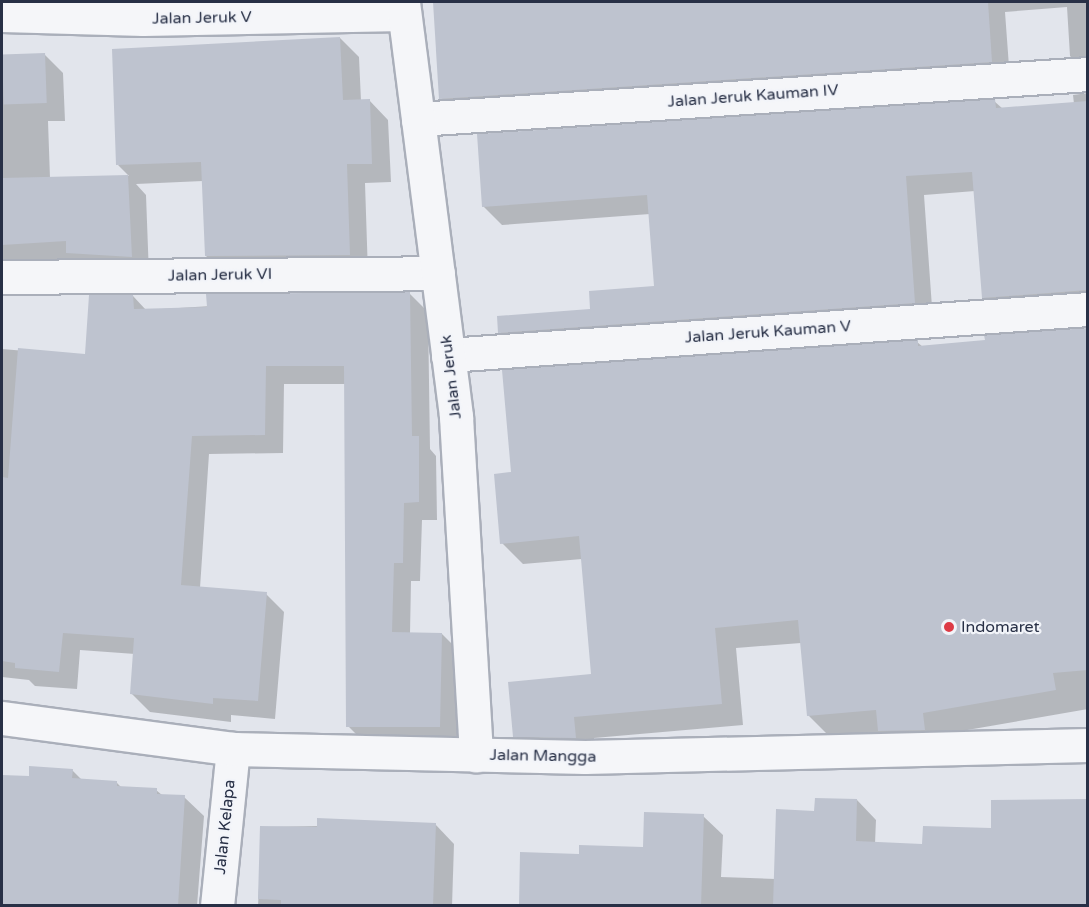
<!DOCTYPE html>
<html>
<head>
<meta charset="utf-8">
<style>
  body { margin:0 }
  #map { position:relative; width:1089px; height:907px; overflow:hidden; background:#e2e5ec; font-family:"Varela Round",sans-serif }
  div>[style] { position:absolute }
  [style*='--x'] { left:calc(var(--x)*1px); top:calc(var(--y)*1px); width:calc(var(--w)*1px); rotate:calc(var(--a)*1deg) }
  .shadow>* { inset:0; background:#0003 }
  .building>* { inset:0; background:#bec3cf; transform-origin:0 0 }
  .roads { filter:drop-shadow(2px 0 #aaafba) drop-shadow(-2px 0 #aaafba) drop-shadow(0 2px #aaafba) drop-shadow(0 -2px #aaafba) }
  .minor>* { height:33px; margin:-16.5px; padding:0 16.5px; transform-origin:16.5px; border-radius:16.5px; background:#f5f6f9 }
  .tertiary>* { height:33px; margin:-16.5px; padding:0 16.5px; transform-origin:16.5px; border-radius:16.5px; background:#f5f6f9 }
  .dots>* { width:16px; height:16px; translate:-50% -50%; box-sizing:border-box; border:3px solid #f2f4f9; border-radius:50% }
  span { translate:-50% -50%; white-space:nowrap; text-align:center; line-height:1.15; -webkit-text-stroke:4.5px #f2f4f9; paint-order:stroke }
  .street-label { font-size:16px; color:#283046 }
  .poi-label { font-size:16px; color:#283046 }
  .left { translate:0 -50%; text-align:left }
  .frame { position:absolute; inset:0; border:3px solid #283046; pointer-events:none }
</style>
</head>
<body>
<div id="map">
  <div class="shadow">
    <div style="clip-path:polygon(435px 2px,1088px 2px,1088px 73px,1070px 56px,1067px 7px,1005px 12px,1010px 80px,459px 117px,441px 98px)"></div>
    <div style="clip-path:polygon(340px 38px,359px 57px,361px 101px,369px 100px,388px 120px,391px 182px,365px 183px,368px 274px,225px 275px,206px 256px,203px 181px,136px 184px,146px 195px,149px 275px,86px 271px,75px 260px,2px 266px,2px 62px,45px 55px,63px 73px,65px 121px,48px 121px,50px 178px,129px 176px,118px 165px)"></div>
    <div style="clip-path:polygon(1088px 93px,1088px 310px,1002px 316px,983px 297px,975px 191px,924px 195px,933px 321px,518px 350px,500px 332px,592px 311px,656px 288px,650px 214px,502px 225px,483px 206px,994px 101px,1003px 109px,1074px 104px,1073px 95px)"></div>
    <div style="clip-path:polygon(410px 294px,428px 312px,430px 449px,436px 456px,437px 520px,422px 520px,420px 581px,411px 581px,410px 634px,442px 634px,460px 652px,458px 745px,366px 744px,348px 726px,345px 384px,284px 384px,283px 453px,209px 454px,200px 588px,266px 594px,284px 612px,275px 719px,231px 715px,231px 722px,150px 712px,132px 694px,135px 654px,80px 650px,77px 689px,35px 686px,29px 680px,2px 677px,2px 349px,86px 356px,133px 296px,146px 310px)"></div>
    <div style="clip-path:polygon(1088px 331px,1088px 709px,944px 734px,900px 752px,880px 732px,829px 736px,808px 715px,801px 643px,736px 648px,743px 725px,594px 738px,596px 758px,536px 757px,515px 736px,592px 675px,582px 559px,523px 564px,502px 543px,512px 474px,917px 342px,923px 347px)"></div>
    <div style="clip-path:polygon(72px 770px,82px 780px,117px 783px,122px 788px,156px 790px,162px 795px,184px 797px,204px 816px,197px 906px,2px 906px,2px 776px,30px 778px)"></div>
    <div style="clip-path:polygon(857px 800px,876px 820px,875px 844px,924px 846px,993px 830px,1088px 906px,520px 906px,580px 855px,645px 848px,703px 816px,723px 835px,721px 877px,775px 879px,816px 812px)"></div>
    <div style="clip-path:polygon(435px 824px,454px 844px,452px 906px,258px 906px,262px 827px)"></div>
  </div>
  <div class="building">
    <div style="clip-path:polygon(433px 2px,988px 2px,992px 62px,439px 99px)"></div>
    <div style="clip-path:polygon(340px 37px,343px 100px,370px 99px,372px 164px,347px 164px,350px 255px,205px 256px,201px 162px,116px 165px,112px 49px)"></div>
    <div style="left:45px;top:53px;width:50px;height:43px;rotate:88deg"></div>
    <div style="clip-path:polygon(995px 99px,996px 108px,1088px 101px,1088px 290px,982px 298px,972px 172px,906px 176px,915px 303px,498px 333px,497px 316px,590px 309px,589px 291px,654px 286px,647px 195px,482px 207px,477px 134px)"></div>
    <div style="clip-path:polygon(128px 175px,132px 257px,66px 253px,66px 241px,2px 245px,2px 178px)"></div>
    <div style="clip-path:polygon(410px 292px,412px 436px,419px 436px,419px 502px,404px 503px,403px 563px,394px 563px,392px 632px,442px 633px,440px 727px,346px 727px,344px 366px,266px 366px,265px 435px,192px 436px,181px 585px,267px 592px,258px 701px,213px 698px,213px 704px,130px 694px,134px 638px,63px 633px,59px 672px,15px 668px,15px 663px,2px 661px,2px 477px,8px 478px,18px 348px,85px 354px,89px 295px,133px 295px,134px 309px,207px 307px,206px 294px)"></div>
    <div style="clip-path:polygon(1088px 328px,1088px 670px,1053px 673px,1056px 690px,923px 713px,925px 730px,878px 731px,876px 710px,807px 716px,798px 620px,715px 628px,722px 704px,574px 717px,576px 738px,513px 737px,508px 682px,591px 674px,579px 536px,500px 544px,494px 474px,511px 472px,502px 370px,918px 340px,918px 346px,985px 340px,984px 335px)"></div>
    <div style="clip-path:polygon(29px 766px,73px 769px,72px 778px,117px 781px,117px 786px,157px 788px,157px 794px,185px 795px,178px 906px,2px 906px,2px 775px,29px 776px)"></div>
    <div style="clip-path:polygon(815px 798px,857px 799px,856px 841px,922px 844px,923px 826px,991px 828px,991px 800px,1088px 799px,1088px 906px,773px 906px,776px 809px,814px 811px)"></div>
    <div style="clip-path:polygon(644px 812px,704px 814px,701px 906px,519px 906px,520px 852px,579px 854px,579px 845px,643px 847px)"></div>
    <div style="clip-path:polygon(317px 818px,436px 823px,433px 906px,281px 904px,281px 900px,258px 899px,260px 826px,317px 827px)"></div>
  </div>
  <div class="roads">
    <div class="minor">
      <div style="--x:2;--y:15;--w:141;--a:1.6"></div>
      <div style="--x:143;--y:19;--w:260;--a:-1.1"></div>
      <div style="--x:418;--y:119;--w:672;--a:-3.84"></div>
      <div style="--x:2;--y:277;--w:436;--a:-0.5"></div>
      <div style="--x:448;--y:355;--w:642;--a:-4.11"></div>
      <div style="--x:217;--y:906;--w:158;--a:-84.2"></div>
    </div>
    <div class="tertiary">
      <div style="--x:403;--y:2;--w:418;--a:82.7"></div>
      <div style="--x:456;--y:417;--w:339;--a:86.6"></div>
      <div style="--x:2;--y:718;--w:233;--a:7.6"></div>
      <div style="--x:233;--y:749;--w:352;--a:1.3"></div>
      <div style="--x:585;--y:757;--w:503;--a:-1.37"></div>
    </div>
  </div>
  <div class="dots">
    <div style="left:949px;top:627px;background:#dd3b46"></div>
  </div>
  <div class="street-label">
    <span style="left:202px;top:18px;rotate:-1deg">Jalan Jeruk V</span>
    <span style="left:753px;top:96px;rotate:-4deg">Jalan Jeruk Kauman IV</span>
    <span style="left:220px;top:275px;rotate:-1deg">Jalan Jeruk VI</span>
    <span style="left:768px;top:332px;rotate:-4deg">Jalan Jeruk Kauman V</span>
    <span style="left:451px;top:377px;rotate:-97deg">Jalan Jeruk</span>
    <span style="left:543px;top:756px;rotate:1deg">Jalan Mangga</span>
    <span style="left:225px;top:827px;rotate:-84deg">Jalan Kelapa</span>
  </div>
  <div class="poi-label">
    <span class="left" style="left:961px;top:627px">Indomaret</span>
  </div>
  <div class="frame"></div>
</div>
</body>
</html>
